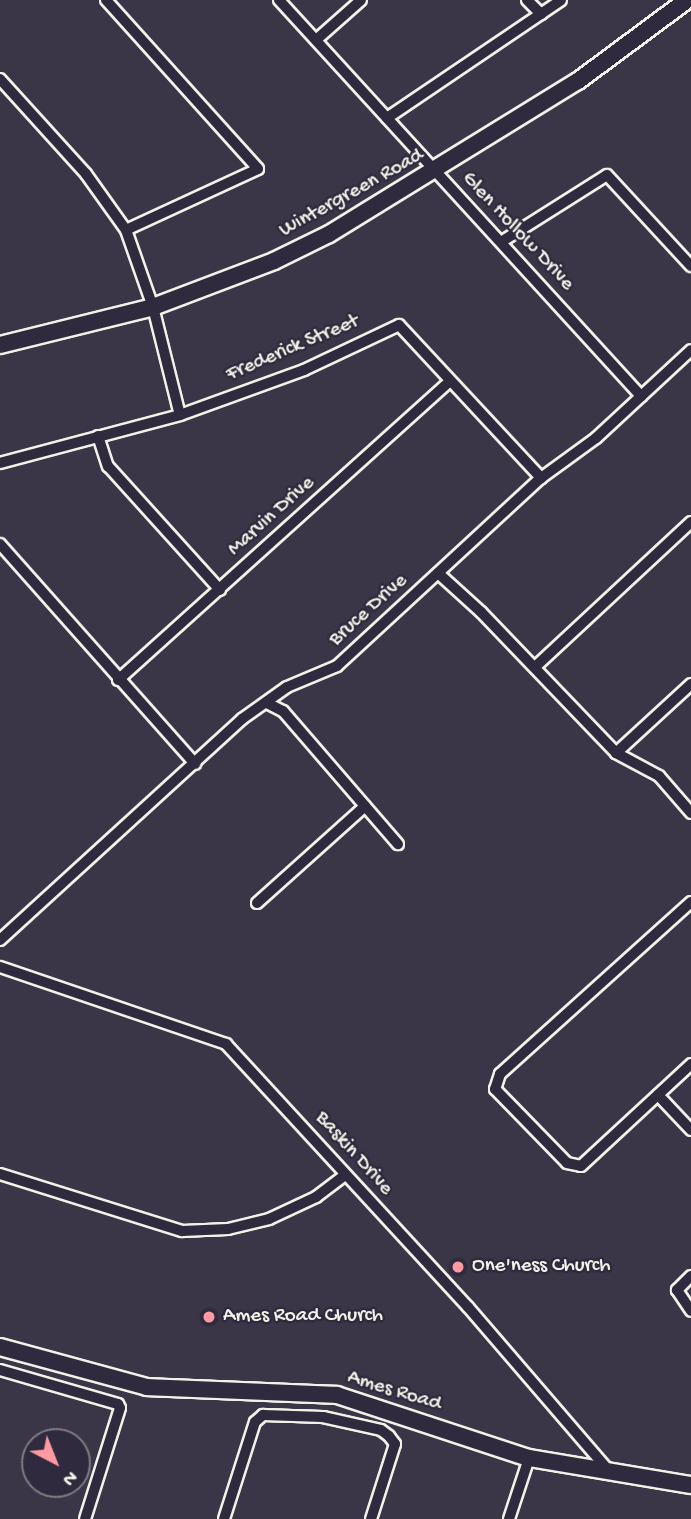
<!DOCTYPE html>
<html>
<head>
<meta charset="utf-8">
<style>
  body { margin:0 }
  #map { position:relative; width:691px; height:1519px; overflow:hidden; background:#3b3647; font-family:"Gochi Hand",sans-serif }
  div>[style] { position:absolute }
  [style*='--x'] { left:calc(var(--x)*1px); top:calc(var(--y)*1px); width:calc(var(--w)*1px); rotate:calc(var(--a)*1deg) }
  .roads { filter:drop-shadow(2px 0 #f4f1e8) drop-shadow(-2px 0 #f4f1e8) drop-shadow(0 2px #f4f1e8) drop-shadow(0 -2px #f4f1e8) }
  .street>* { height:10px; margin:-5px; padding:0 5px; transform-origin:5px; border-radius:5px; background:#2f2a3d }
  .secondary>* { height:16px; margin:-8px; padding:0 8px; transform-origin:8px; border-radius:8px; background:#2f2a3d }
  .dots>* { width:19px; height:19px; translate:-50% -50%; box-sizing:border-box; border:4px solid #2f2a3d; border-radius:50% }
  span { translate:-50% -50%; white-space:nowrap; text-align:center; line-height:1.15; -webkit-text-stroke:5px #2f2a3d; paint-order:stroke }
  .street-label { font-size:21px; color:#f4f1e8 }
  .poi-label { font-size:21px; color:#f4f1e8 }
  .left { translate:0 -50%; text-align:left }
  .north { position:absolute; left:21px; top:1428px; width:70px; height:70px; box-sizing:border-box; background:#2f2a3d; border:2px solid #7e7a81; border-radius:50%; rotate:138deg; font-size:19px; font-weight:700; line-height:28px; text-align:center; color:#f4f1e8 }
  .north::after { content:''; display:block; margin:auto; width:24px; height:32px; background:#ff9aa2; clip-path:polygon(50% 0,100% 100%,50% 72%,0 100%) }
</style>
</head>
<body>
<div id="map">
  <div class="roads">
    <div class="street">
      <div style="--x:106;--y:0;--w:227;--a:48"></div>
      <div style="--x:258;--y:169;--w:145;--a:155.2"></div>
      <div style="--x:279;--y:0;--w:537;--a:47.57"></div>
      <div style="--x:527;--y:0;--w:20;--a:45"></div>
      <div style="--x:316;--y:40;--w:60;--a:-41.6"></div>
      <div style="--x:0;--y:79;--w:128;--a:47.8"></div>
      <div style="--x:86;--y:174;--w:69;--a:54.5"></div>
      <div style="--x:126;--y:230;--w:82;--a:70.7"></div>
      <div style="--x:153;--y:307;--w:111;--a:76"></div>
      <div style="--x:387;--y:118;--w:210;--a:-34.1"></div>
      <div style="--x:501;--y:242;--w:125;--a:-32.3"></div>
      <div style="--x:607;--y:175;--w:124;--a:47.3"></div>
      <div style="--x:98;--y:436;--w:32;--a:72"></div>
      <div style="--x:108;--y:466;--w:167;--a:47.9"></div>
      <div style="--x:0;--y:463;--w:186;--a:-14.9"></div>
      <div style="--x:180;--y:415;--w:132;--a:-19.9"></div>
      <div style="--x:304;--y:370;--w:105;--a:-25.3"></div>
      <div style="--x:399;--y:325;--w:209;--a:47.1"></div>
      <div style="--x:0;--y:544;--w:294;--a:48.4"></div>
      <div style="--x:438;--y:573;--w:58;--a:42.2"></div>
      <div style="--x:481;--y:612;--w:195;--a:46.2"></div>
      <div style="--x:616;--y:753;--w:49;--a:28.1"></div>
      <div style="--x:659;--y:776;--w:49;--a:49.1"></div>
      <div style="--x:535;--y:667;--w:213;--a:-42.9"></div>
      <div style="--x:118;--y:680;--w:447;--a:-42"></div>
      <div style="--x:267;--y:703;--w:18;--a:27"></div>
      <div style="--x:283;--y:711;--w:176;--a:49.2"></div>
      <div style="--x:616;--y:753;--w:102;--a:-42.6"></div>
      <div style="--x:691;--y:902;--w:257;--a:138"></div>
      <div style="--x:500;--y:1074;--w:16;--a:108"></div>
      <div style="--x:495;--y:1089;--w:103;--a:45.8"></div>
      <div style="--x:567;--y:1163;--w:14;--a:12"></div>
      <div style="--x:581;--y:1166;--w:150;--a:-42.8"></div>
      <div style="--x:257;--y:903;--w:145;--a:-41.9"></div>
      <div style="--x:0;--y:940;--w:328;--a:-42.4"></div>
      <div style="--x:242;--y:719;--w:55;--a:-35.4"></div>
      <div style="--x:287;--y:687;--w:54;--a:-22.8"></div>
      <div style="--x:337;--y:666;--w:277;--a:-42.7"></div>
      <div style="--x:541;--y:478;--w:68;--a:-36"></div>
      <div style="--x:596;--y:438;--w:129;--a:-42.8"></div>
      <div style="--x:0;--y:967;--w:239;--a:18.8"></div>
      <div style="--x:226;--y:1044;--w:357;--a:47.4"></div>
      <div style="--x:468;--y:1307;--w:215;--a:49.3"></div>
      <div style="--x:658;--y:1095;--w:48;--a:46.7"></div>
      <div style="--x:0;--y:1174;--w:191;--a:17.4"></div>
      <div style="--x:182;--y:1231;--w:46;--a:-2.5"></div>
      <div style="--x:228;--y:1229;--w:42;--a:-13.7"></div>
      <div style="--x:269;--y:1219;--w:52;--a:-25.1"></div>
      <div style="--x:316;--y:1197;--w:36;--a:-37"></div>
      <div style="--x:691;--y:1276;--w:20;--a:135"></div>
      <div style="--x:677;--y:1290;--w:25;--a:56"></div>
      <div style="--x:0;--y:1370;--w:123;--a:16.1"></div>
      <div style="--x:118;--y:1404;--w:4;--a:63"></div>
      <div style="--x:120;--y:1408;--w:116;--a:107.5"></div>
      <div style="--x:224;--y:1519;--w:102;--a:-72.3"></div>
      <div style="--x:255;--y:1422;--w:11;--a:-41"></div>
      <div style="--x:263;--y:1415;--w:60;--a:1.9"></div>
      <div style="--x:323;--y:1417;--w:59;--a:12.6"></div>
      <div style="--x:381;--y:1430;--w:10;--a:37"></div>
      <div style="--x:389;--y:1436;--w:10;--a:53"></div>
      <div style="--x:395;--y:1444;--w:79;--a:107.7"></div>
      <div style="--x:509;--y:1519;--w:64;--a:-71.8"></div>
    </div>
    <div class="secondary">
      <div style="--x:0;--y:345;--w:158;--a:-13.9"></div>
      <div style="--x:153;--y:307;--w:129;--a:-20.8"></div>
      <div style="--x:274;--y:261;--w:61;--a:-26.1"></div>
      <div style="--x:329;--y:234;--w:292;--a:-31.6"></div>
      <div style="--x:578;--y:81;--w:136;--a:-36.6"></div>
      <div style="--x:0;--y:1347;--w:152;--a:15.2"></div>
      <div style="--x:147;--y:1387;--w:190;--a:2.4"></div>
      <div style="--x:337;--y:1395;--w:202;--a:18.2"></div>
      <div style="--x:529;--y:1458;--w:164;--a:9.5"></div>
    </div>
  </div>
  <div class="dots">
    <div style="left:458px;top:1267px;background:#ff9aa2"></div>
    <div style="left:209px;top:1317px;background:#ff9aa2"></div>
  </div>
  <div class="street-label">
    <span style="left:352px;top:194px;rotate:-29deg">Wintergreen Road</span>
    <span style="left:517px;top:232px;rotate:47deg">Glen Hollow Drive</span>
    <span style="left:293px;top:349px;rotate:-23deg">Frederick Street</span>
    <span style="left:272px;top:517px;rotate:-42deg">Marvin Drive</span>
    <span style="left:369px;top:611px;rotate:-42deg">Bruce Drive</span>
    <span style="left:353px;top:1154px;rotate:48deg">Baskin Drive</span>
    <span style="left:394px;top:1392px;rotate:17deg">Ames Road</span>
  </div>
  <div class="poi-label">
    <span class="left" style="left:472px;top:1267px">One'ness Church</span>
    <span class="left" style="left:223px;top:1317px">Ames Road Church</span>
  </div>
  <div class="north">N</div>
</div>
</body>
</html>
